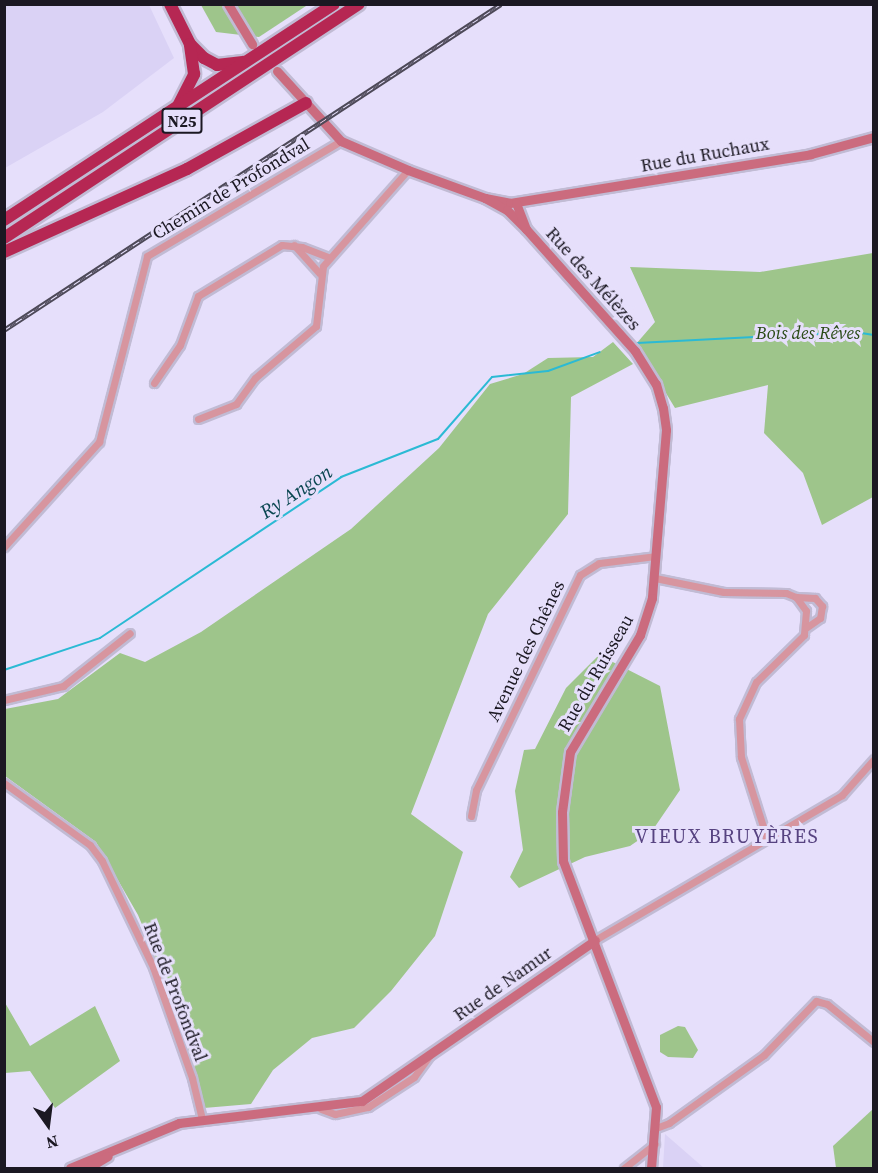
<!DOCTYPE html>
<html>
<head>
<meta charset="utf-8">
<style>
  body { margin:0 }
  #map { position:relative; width:878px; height:1173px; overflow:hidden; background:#e6dffb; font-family:"Source Serif 4",serif }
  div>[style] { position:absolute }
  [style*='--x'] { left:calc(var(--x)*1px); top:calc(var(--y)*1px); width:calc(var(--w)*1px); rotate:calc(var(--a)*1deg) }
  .built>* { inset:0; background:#dad2f5 }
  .green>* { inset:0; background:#9ec58b }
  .stream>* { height:2px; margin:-1px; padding:0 1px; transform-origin:1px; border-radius:1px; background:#2bbad4 }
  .roads { filter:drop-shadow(2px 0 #c1bbd4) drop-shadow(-2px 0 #c1bbd4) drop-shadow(0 2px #c1bbd4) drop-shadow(0 -2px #c1bbd4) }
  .street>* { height:7px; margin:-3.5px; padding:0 3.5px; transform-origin:3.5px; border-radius:3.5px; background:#d7959f }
  .secondary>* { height:9px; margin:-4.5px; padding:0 4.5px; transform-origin:4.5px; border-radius:4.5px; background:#cb6b7e }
  .highway>* { height:12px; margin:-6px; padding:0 6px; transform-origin:6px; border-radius:6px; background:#b62753 }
  .rail>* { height:4.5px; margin-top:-2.25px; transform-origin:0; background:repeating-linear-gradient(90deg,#e6dffb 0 7px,#4d4958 0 14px); box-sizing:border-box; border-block:2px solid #4d4958 }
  span { translate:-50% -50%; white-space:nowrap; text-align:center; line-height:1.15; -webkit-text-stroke:6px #e6dffb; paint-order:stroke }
  .shield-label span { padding:2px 4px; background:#e6dffb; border:2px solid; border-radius:4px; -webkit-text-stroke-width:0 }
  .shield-label { font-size:16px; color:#1b1822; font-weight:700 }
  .street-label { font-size:18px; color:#1b1822 }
  .park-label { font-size:18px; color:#294a15; font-style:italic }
  .water-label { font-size:20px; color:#0b4752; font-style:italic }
  .neighbourhood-label { font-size:20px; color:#574381; letter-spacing:1.5px }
  .frame { position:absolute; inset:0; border:6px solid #1b1822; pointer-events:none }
  .north { position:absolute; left:18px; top:1095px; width:60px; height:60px; -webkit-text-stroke:4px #e6dffb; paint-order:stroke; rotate:166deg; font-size:16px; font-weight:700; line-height:24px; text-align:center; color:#1b1822 }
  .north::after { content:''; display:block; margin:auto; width:21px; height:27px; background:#1b1822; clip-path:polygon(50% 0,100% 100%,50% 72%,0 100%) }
</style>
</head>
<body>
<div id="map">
  <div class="built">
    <div style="clip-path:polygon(5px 4px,149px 5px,174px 58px,103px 112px,5px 168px)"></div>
    <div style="clip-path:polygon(665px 1134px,704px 1168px,663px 1168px)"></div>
  </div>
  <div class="green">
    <div style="clip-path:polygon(309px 4px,259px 37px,216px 32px,201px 5px)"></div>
    <div style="clip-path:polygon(873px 253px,873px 497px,822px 525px,803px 473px,764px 433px,768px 385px,675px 408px,636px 344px,655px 322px,630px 267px,760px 272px)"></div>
    <div style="clip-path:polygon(613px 342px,633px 364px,571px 397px,568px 514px,488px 614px,411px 814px,463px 852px,435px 936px,391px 991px,354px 1028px,312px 1038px,273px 1070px,251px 1104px,204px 1108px,160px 968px,138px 915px,96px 842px,5px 776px,5px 709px,58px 699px,120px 653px,145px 662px,201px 632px,351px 529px,439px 448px,490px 384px,523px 374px,548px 358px,593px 357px)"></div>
    <div style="clip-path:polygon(599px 655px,660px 686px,680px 790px,652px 831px,630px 846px,585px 857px,519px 888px,510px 877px,523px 850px,515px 791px,524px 750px,535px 749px,566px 688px)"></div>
    <div style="clip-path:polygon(4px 1001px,30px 1046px,95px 1006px,120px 1061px,55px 1108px,30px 1071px,5px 1073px)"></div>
    <div style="clip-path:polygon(678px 1026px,685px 1027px,698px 1050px,693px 1058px,668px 1057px,660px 1052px,660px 1035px)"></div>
    <div style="clip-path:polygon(873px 1109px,873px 1168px,836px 1168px,833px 1146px)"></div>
  </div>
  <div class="stream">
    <div style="--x:637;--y:343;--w:218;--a:-2.9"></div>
    <div style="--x:855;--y:332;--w:19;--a:9"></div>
    <div style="--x:4;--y:670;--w:101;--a:-18.4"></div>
    <div style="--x:100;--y:638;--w:290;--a:-33.7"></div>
    <div style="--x:341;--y:477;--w:104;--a:-21.4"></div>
    <div style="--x:438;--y:439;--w:82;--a:-48.9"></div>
    <div style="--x:492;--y:377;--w:56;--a:-6.1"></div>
    <div style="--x:548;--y:371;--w:55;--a:-20.1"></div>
  </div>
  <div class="roads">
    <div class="street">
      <div style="--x:294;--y:245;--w:38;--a:48"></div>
      <div style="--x:154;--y:383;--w:46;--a:-55.6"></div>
      <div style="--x:180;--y:345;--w:52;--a:-69.8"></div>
      <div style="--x:198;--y:296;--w:98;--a:-31.3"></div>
      <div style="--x:282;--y:245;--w:20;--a:6"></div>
      <div style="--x:302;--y:247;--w:30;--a:21"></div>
      <div style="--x:198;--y:419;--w:41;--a:-21.5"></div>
      <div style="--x:236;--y:404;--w:32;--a:-54"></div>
      <div style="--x:255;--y:378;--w:80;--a:-40.4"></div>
      <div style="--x:316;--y:326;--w:60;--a:-83.3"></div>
      <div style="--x:323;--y:266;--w:128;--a:-48.5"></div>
      <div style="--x:4;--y:547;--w:142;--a:-47.9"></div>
      <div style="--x:99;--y:442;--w:192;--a:-75.5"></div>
      <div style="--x:147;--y:256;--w:226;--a:-30.7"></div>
      <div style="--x:655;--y:578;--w:70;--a:11.5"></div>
      <div style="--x:724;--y:592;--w:62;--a:0.9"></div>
      <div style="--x:786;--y:593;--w:11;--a:22"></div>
      <div style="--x:796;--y:597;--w:17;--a:54"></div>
      <div style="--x:806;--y:611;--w:24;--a:95"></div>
      <div style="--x:804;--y:635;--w:67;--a:135.6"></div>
      <div style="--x:756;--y:682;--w:41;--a:114.7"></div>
      <div style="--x:739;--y:719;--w:38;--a:87"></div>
      <div style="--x:741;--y:757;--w:86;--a:72.4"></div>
      <div style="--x:796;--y:597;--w:19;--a:3"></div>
      <div style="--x:815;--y:598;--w:11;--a:49"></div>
      <div style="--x:822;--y:606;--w:12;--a:99"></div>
      <div style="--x:820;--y:618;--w:16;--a:145"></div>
      <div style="--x:4;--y:700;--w:61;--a:-13.3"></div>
      <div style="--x:63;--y:686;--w:85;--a:-38.3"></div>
      <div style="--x:4;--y:783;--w:106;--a:35.8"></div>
      <div style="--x:90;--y:845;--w:20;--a:53"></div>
      <div style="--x:102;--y:861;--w:118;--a:64.3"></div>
      <div style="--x:153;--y:967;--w:118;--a:70.6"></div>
      <div style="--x:192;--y:1078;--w:42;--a:76.3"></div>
      <div style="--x:471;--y:816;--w:26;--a:-79"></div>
      <div style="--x:476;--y:790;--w:239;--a:-64.2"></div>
      <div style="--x:580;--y:575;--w:22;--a:-32"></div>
      <div style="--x:599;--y:563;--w:57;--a:-7"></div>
      <div style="--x:595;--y:940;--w:286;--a:-30.4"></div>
      <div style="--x:842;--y:795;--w:48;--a:-48.4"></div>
      <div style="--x:321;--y:1109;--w:15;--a:20"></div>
      <div style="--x:335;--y:1114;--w:34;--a:-12"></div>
      <div style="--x:368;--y:1107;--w:55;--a:-33.1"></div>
      <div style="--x:414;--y:1077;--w:27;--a:-54"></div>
      <div style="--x:656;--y:1128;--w:14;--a:-21"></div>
      <div style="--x:669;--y:1123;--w:117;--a:-35.6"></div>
      <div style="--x:764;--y:1055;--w:75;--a:-46.1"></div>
      <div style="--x:816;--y:1001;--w:11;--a:15"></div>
      <div style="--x:827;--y:1004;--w:60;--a:39"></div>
      <div style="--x:624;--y:1168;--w:39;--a:-38"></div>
    </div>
    <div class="secondary">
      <div style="--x:228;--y:4;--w:47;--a:59"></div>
      <div style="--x:277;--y:71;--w:95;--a:47.6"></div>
      <div style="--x:341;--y:141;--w:73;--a:23.4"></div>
      <div style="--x:408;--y:170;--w:82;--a:20"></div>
      <div style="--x:485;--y:198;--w:25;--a:11"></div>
      <div style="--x:510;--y:203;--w:305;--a:-9.2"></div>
      <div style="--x:811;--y:154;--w:65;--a:-15.1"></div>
      <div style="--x:485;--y:198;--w:25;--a:29"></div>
      <div style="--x:507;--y:210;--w:27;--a:45"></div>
      <div style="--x:526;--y:229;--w:164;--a:48.2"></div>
      <div style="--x:635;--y:351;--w:39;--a:58"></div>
      <div style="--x:656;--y:384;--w:25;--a:74"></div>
      <div style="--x:663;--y:408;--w:22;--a:82"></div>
      <div style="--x:666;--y:430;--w:169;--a:94.8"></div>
      <div style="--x:652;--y:598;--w:39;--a:108"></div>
      <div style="--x:640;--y:635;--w:136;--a:120.9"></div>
      <div style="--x:570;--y:752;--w:61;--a:97.6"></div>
      <div style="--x:562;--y:812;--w:49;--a:88.8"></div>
      <div style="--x:563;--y:861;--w:263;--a:69.3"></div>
      <div style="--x:656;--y:1107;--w:61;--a:94.7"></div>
      <div style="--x:516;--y:203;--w:28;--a:69"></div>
      <div style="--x:70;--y:1168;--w:118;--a:-22.4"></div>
      <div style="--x:179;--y:1123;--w:184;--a:-6.9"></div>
      <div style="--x:362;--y:1101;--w:283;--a:-34.6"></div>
      <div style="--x:88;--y:1168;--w:23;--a:-31"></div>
    </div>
    <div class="highway">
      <div style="--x:170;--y:4;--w:45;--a:63.4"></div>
      <div style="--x:190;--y:44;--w:20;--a:45"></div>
      <div style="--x:204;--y:58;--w:15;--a:28"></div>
      <div style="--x:217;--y:65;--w:26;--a:-7"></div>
      <div style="--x:178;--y:106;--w:36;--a:-63"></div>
      <div style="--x:194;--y:74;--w:30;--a:-98"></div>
      <div style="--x:4;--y:220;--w:394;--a:-33.2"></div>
      <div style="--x:4;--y:238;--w:425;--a:-33.4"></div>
      <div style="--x:4;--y:252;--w:201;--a:-24.4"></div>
      <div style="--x:187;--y:169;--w:136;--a:-29"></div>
    </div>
  </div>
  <div class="rail">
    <div style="--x:4;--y:330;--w:594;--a:-33.26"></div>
  </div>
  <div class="shield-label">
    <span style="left:182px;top:121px">N25</span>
  </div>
  <div class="street-label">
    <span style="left:705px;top:155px;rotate:-10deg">Rue du Ruchaux</span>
    <span style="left:231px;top:189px;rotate:-31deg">Chemin de Profondval</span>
    <span style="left:593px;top:279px;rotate:48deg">Rue des Mélèzes</span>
    <span style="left:526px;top:651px;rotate:-64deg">Avenue des Chênes</span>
    <span style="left:596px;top:673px;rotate:-60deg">Rue du Ruisseau</span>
    <span style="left:503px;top:984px;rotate:-35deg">Rue de Namur</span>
    <span style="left:175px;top:992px;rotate:69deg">Rue de Profondval</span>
  </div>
  <div class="park-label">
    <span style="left:808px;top:333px">Bois des Rêves</span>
  </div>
  <div class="water-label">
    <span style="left:296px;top:492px;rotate:-33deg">Ry Angon</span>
  </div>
  <div class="neighbourhood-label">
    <span style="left:727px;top:836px">VIEUX BRUYÈRES</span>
  </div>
  <div class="frame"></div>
  <div class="north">N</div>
</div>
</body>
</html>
